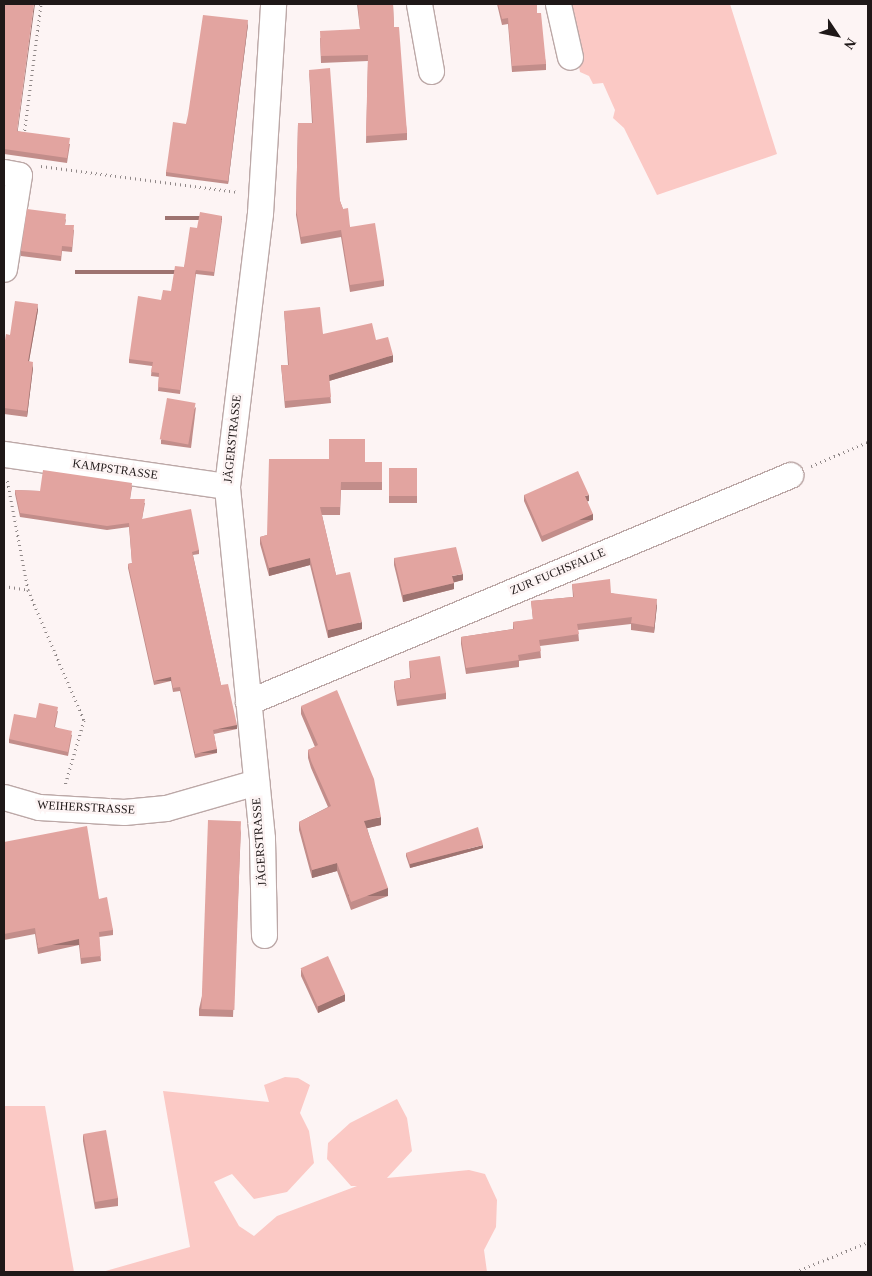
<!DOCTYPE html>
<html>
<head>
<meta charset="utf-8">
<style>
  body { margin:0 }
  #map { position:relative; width:872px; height:1276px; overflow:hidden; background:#fdf4f4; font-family:"Times New Roman",serif }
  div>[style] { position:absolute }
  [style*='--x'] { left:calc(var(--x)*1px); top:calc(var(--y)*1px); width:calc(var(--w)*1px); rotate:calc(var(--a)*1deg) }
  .green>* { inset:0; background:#fbc9c5 }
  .path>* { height:3px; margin-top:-1.5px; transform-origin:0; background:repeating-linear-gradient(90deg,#908888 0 1px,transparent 0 5px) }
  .roads { filter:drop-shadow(1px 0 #bca8a7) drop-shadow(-1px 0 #bca8a7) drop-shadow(0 1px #bca8a7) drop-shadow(0 -1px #bca8a7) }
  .street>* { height:25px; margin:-12.5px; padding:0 12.5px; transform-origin:12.5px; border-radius:12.5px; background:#fff }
  .wall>* { inset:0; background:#c28d8a; transform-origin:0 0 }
  .shaded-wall>* { inset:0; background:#9e7370; transform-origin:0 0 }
  .building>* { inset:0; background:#e2a4a0; transform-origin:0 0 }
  span { translate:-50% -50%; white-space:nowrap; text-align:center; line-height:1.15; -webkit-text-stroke:5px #fdf4f4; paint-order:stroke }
  .street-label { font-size:12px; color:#1f1818 }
  .frame { position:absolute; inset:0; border:5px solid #1f1818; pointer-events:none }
  .north { position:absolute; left:812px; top:10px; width:50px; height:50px; -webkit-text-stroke:4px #fdf4f4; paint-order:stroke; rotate:124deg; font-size:14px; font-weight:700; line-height:20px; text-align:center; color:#1f1818 }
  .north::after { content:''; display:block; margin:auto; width:18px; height:22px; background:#1f1818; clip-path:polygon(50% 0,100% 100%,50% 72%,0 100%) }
</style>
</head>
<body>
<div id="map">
  <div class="green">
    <div style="clip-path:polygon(568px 4px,730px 4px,777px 154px,657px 195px,624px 128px,613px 118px,615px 110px,603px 83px,593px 84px,589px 76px,580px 72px)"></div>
    <div style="clip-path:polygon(285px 1077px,298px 1078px,310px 1085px,300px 1113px,309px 1131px,314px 1163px,287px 1192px,254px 1199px,232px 1174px,214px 1182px,239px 1226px,254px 1236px,277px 1216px,357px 1186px,351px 1186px,327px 1159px,328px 1143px,350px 1123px,397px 1099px,407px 1118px,412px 1151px,387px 1178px,469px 1170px,485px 1174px,497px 1200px,496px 1227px,484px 1250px,487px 1272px,102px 1272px,190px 1247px,163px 1091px,269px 1102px,264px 1085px)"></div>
    <div style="clip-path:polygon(4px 1106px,45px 1106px,74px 1272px,4px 1272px)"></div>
  </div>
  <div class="path">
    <div style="--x:24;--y:135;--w:132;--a:-82.6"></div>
    <div style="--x:41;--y:166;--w:199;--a:7.5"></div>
    <div style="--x:811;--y:466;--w:62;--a:-22.8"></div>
    <div style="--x:4;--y:586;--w:24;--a:9"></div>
    <div style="--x:28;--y:590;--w:113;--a:-100.7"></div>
    <div style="--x:28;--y:590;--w:142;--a:66.7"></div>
    <div style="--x:84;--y:720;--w:68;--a:106.3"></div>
    <div style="--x:795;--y:1272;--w:79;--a:-22.3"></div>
  </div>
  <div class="roads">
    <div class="street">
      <div style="--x:419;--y:4;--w:68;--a:79.8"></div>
      <div style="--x:558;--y:4;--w:54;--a:77.2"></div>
      <div style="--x:4;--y:172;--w:15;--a:11"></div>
      <div style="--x:19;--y:175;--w:95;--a:99.1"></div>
      <div style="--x:4;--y:454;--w:225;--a:8.2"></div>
      <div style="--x:248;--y:702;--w:588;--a:-22.72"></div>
      <div style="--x:4;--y:797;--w:36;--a:16"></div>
      <div style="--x:39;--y:807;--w:85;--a:3.4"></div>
      <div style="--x:124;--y:812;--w:42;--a:-5.4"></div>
      <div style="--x:166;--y:808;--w:94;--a:-16.1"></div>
      <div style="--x:264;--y:935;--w:97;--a:-91.2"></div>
      <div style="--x:262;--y:838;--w:354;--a:-95.7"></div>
      <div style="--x:227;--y:486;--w:275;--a:-83.1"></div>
      <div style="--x:260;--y:213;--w:209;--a:-86.4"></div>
    </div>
  </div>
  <div class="wall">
    <div style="clip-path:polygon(4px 4px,17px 131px,70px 144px,67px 163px,4px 154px)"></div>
    <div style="clip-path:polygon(357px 4px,393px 4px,394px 27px,407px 133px,407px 140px,366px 143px,368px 61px,321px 63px,320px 38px,360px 29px)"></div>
    <div style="clip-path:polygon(497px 4px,537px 4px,537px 13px,546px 64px,546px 70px,512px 72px,508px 24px,502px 25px)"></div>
    <div style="clip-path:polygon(248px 24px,228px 184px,166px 176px,166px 172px,186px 124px)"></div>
    <div style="clip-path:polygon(309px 70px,340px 201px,343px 209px,350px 227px,384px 280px,384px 286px,350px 292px,341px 237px,301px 244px,296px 215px,298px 123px,312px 123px)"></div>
    <div style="clip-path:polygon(66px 219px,65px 225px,74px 230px,72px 252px,62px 251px,61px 261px,21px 256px,21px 251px)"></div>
    <div style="clip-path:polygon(222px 220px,214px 276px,196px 274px,180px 394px,158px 391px,159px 377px,151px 376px,152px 366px,129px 363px,129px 359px,161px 300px,171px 291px,184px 267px,197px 228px)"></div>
    <div style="clip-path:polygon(38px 310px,29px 361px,33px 368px,27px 417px,4px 414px,4px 347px,10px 335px)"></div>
    <div style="clip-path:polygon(284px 311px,323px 334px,376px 340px,393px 362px,329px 381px,331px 403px,285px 408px,281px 365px,288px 365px)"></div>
    <div style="clip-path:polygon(196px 407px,191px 448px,161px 444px,161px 440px)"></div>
    <div style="clip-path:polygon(365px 462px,382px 462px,382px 490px,341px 490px,340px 515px,322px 515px,336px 575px,362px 629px,328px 638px,310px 565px,269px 576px,260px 544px,260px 537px,267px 535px)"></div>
    <div style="left:417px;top:468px;width:35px;height:28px;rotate:90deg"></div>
    <div style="clip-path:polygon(132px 487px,130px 499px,145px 503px,142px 519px,199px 550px,199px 554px,193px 555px,221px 685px,237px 729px,214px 734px,217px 753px,195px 758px,180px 691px,173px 692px,171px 681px,154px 685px,128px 568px,128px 564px,132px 563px,129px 527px,107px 530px,20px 517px,15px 494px,15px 490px,40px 491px)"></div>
    <div style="clip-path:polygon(524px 495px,589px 501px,587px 501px,593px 520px,542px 542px,524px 501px)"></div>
    <div style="clip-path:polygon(394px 558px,463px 580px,454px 582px,454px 589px,403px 602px,394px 565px)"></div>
    <div style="clip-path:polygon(572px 584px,611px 593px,657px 605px,654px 633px,631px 630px,631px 624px,578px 630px,579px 641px,540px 646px,541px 658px,519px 661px,519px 667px,466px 674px,461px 644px,461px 637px,513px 629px,513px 622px,533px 620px,531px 601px,573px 597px)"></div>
    <div style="clip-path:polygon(409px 661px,446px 693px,446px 699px,397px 706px,394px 687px,394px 681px,410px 678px)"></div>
    <div style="clip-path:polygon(301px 706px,381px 825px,367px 828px,388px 896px,351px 910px,337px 871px,312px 878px,299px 830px,299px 822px,328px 807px,311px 768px,308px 758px,308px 750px,315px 747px,301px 714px)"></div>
    <div style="clip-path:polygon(58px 711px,55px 727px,72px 735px,68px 756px,9px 743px,9px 739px,36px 718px)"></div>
    <div style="clip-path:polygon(241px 828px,233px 1017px,199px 1016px,199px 1009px)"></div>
    <div style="clip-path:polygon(4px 842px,99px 899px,113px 930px,113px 935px,99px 937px,101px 961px,81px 964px,79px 945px,38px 954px,35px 934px,4px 940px)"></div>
    <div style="clip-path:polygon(483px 848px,410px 868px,406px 856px,406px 853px)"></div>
    <div style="clip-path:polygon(301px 969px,345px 1001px,318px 1013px,301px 976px)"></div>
    <div style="clip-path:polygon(83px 1134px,118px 1198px,118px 1206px,95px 1209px,83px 1141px)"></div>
  </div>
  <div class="shaded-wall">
    <div style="clip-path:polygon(34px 4px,35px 4px,17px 136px,17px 131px)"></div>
    <div style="clip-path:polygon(248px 20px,248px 24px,228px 184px,228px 181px)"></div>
    <div style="left:222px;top:216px;width:4px;height:57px;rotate:90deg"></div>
    <div style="left:196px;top:270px;width:4px;height:121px;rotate:90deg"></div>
    <div style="clip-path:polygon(38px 304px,38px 310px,28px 367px,28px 361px)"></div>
    <div style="clip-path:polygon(393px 355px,393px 362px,329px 381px,329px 375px)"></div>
    <div style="clip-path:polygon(33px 362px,33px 368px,27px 417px,27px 411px)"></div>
    <div style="clip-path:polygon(589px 495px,589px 501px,585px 502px,585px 496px)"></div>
    <div style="left:593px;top:514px;width:6px;height:56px;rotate:90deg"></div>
    <div style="clip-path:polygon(310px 558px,310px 565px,269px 576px,269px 568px)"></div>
    <div style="clip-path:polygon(463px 574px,463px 580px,452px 583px,452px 576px)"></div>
    <div style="clip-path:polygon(454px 583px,454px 589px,403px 602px,403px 595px)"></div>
    <div style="clip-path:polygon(657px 599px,657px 605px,654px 633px,654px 627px)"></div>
    <div style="clip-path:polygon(362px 622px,362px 629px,328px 638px,328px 630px)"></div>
    <div style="left:171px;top:677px;width:4px;height:17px;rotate:90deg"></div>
    <div style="left:237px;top:725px;width:4px;height:25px;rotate:90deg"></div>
    <div style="left:217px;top:749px;width:4px;height:23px;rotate:90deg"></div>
    <div style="clip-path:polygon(381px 817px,381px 825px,364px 829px,364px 821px)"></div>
    <div style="clip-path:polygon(483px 845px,483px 848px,410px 868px,410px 864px)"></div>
    <div style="clip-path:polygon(337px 863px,337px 871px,312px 878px,312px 870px)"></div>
    <div style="left:388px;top:888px;width:8px;height:40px;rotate:90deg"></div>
    <div style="left:79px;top:939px;width:6px;height:42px;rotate:90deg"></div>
    <div style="clip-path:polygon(345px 994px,345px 1001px,318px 1013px,318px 1006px)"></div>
  </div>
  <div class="building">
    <div style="clip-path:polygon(4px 4px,34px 4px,17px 131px,70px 138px,67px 158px,4px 149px)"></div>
    <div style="clip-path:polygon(358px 4px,393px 4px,394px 27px,399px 27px,407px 133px,366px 136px,368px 55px,321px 56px,320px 31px,360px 29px)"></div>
    <div style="clip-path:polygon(498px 4px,537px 4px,537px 13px,541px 13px,546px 64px,512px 66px,508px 18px,502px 19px)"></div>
    <div style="clip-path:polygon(203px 15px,248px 20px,228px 181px,166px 172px,173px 122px,186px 124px,188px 115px)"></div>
    <div style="clip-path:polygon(330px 68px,340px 201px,343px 209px,348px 208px,350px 227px,375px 223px,384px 280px,350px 285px,341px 230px,301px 237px,296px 209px,298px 123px,313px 123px,309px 70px)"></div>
    <div style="clip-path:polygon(27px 209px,66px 214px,65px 225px,74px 225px,72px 247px,62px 246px,61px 256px,21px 251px)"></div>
    <div style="clip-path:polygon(200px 212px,222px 216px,214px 272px,196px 270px,180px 390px,158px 387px,159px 373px,151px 372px,153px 362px,129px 359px,138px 296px,161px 300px,163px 290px,171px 291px,175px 266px,184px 267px,190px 227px,197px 228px)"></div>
    <div style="clip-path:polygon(15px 301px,38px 304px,28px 361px,33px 362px,27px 411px,4px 408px,4px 347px,6px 334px,10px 335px)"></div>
    <div style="clip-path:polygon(320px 307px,323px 334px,372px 323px,376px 340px,388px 337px,393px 355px,329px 375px,331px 397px,285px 401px,281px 365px,289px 365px,284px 311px)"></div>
    <div style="left:167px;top:398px;width:29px;height:42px;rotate:10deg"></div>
    <div style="clip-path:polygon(329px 439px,365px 439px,365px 462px,382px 462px,382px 482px,341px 482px,340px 507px,320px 507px,336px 575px,350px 572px,362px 622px,328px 630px,310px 558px,269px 568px,260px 537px,267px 535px,269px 459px,329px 459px)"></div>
    <div style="left:417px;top:468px;width:28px;height:28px;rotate:90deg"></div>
    <div style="clip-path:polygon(43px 470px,132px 483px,130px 499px,145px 499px,142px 519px,191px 509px,199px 550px,192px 552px,201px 591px,221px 685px,228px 684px,237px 725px,213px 730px,217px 749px,195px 754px,180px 687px,173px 688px,171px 677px,154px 681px,128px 564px,132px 563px,129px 523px,107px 526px,20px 513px,15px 490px,40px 491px)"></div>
    <div style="clip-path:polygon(578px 471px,589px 495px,585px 496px,593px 514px,542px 536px,524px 495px)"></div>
    <div style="clip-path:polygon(456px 547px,463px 574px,452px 576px,454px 583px,403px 595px,394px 558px)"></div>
    <div style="clip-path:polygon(610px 579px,611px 593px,657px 599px,654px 627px,631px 623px,632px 617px,577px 624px,579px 634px,539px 640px,541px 651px,518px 655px,519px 660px,466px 668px,461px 637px,514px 629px,513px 622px,533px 619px,531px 601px,574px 597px,572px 584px)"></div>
    <div style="clip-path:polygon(440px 656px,446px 693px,397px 700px,394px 681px,411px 678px,409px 661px)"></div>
    <div style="clip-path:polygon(337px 690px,374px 779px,381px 817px,364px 821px,388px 888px,351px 902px,337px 863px,312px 870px,299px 822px,331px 806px,311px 761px,308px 750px,318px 745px,301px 706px)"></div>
    <div style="clip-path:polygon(39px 703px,58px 707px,54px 727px,72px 731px,68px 752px,9px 739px,14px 714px,36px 718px)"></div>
    <div style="left:208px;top:820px;width:33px;height:189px;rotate:2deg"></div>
    <div style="clip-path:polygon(87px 826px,99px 899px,107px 897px,113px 930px,99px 932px,101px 956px,81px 958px,79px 939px,38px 948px,35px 928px,4px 934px,4px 842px)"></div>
    <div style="clip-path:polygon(478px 827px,483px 845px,410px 864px,406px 853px)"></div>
    <div style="left:328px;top:956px;width:42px;height:30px;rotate:66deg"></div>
    <div style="left:106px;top:1130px;width:69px;height:23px;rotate:80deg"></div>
  </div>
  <div class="street-label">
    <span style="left:233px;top:439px;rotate:-84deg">JÄGERSTRASSE</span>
    <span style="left:115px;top:470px;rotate:8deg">KAMPSTRASSE</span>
    <span style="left:558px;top:572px;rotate:-23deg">ZUR FUCHSFALLE</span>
    <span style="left:86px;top:808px;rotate:3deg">WEIHERSTRASSE</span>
    <span style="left:260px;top:842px;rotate:-94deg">JÄGERSTRASSE</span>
  </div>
  <div class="frame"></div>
  <div class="north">N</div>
</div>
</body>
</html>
